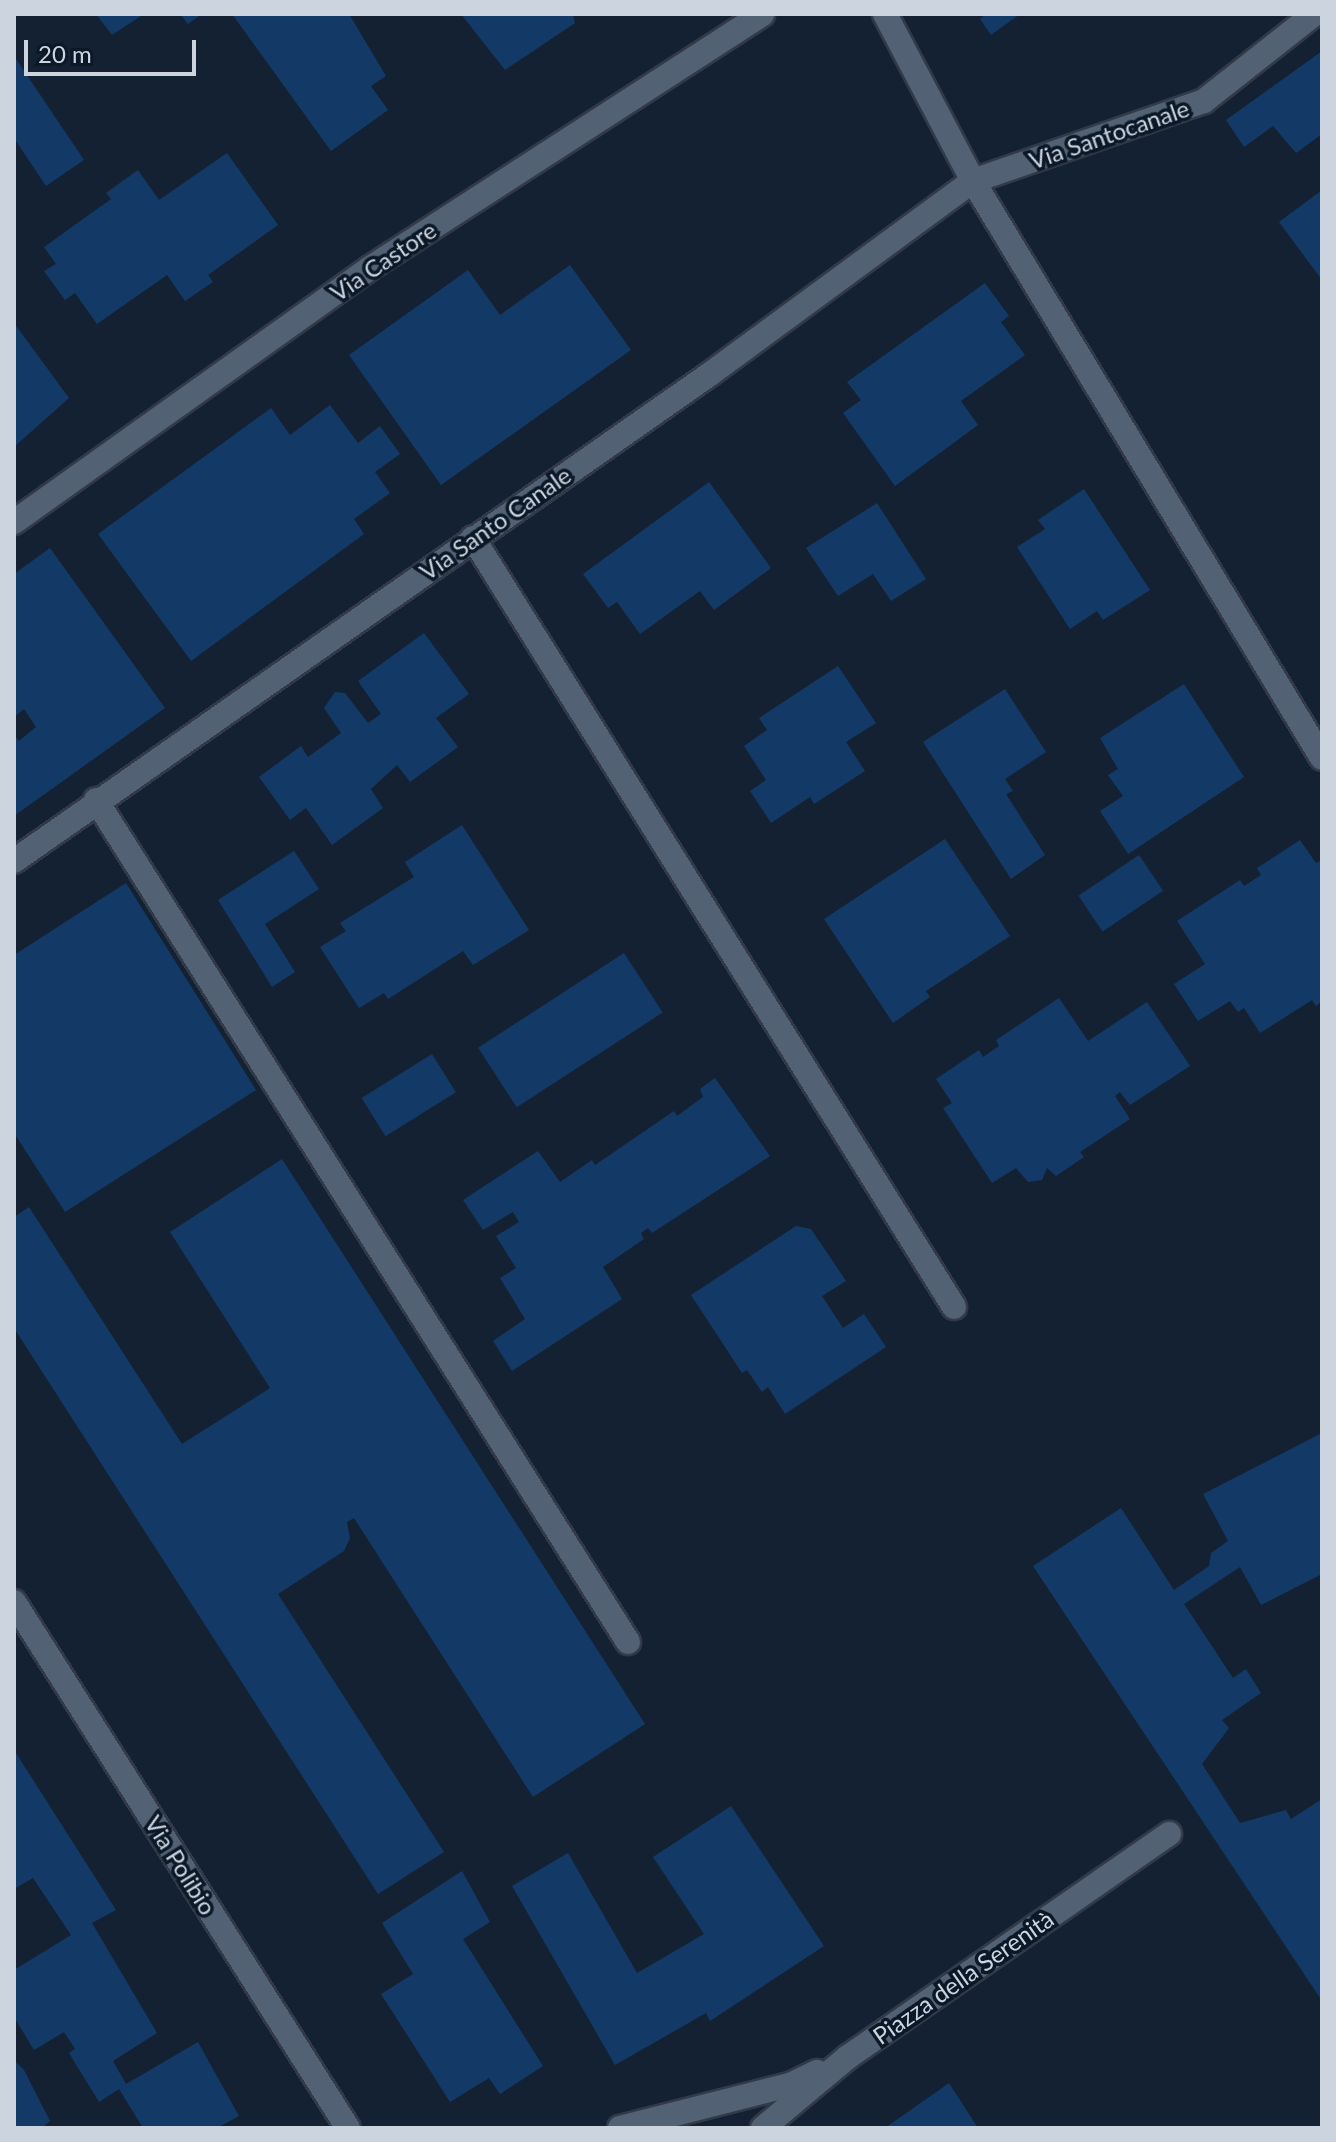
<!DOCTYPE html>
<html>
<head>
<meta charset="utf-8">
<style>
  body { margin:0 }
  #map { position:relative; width:1336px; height:2142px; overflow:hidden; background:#142132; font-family:Lato,sans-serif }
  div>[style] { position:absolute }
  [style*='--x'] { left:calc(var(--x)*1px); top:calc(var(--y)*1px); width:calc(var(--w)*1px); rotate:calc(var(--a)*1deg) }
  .building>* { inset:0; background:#133a67; transform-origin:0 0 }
  .roads { filter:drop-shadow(2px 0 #323a49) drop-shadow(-2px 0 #323a49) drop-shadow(0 2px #323a49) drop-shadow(0 -2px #323a49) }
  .minor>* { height:24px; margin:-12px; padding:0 12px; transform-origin:12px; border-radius:12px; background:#526174 }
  span { translate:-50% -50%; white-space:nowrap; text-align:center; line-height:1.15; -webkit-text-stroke:7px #0b1827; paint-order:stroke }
  .street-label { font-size:24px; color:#ccd4df }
  .frame { position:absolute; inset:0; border:16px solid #ccd4df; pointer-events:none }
  .scale { position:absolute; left:24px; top:40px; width:172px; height:36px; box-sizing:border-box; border:4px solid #ccd4df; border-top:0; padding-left:10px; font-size:24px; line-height:28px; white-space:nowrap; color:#ccd4df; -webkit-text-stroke:6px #0b1827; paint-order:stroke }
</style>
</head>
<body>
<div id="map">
  <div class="building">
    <div style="clip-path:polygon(96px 14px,144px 14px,112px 35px)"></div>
    <div style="clip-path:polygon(180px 14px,202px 14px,188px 24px)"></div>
    <div style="clip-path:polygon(232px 14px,349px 14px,386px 76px,371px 86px,388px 110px,331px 151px)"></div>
    <div style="clip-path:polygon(461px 14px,573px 14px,575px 23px,505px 70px)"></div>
    <div style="clip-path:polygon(986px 14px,1020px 14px,991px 35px,980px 19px)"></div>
    <div style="clip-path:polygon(1322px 51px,1322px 134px,1296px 153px,1273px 126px,1244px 147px,1226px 120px)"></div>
    <div style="clip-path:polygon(14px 56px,84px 160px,46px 186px,14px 138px)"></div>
    <div style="clip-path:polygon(227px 153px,278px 225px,208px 275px,213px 282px,185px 301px,167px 275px,97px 324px,75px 293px,65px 300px,44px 271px,56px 264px,44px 247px,111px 199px,106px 193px,138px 170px,159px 200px)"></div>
    <div style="clip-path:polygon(1322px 190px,1322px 280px,1279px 222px)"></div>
    <div style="clip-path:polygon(570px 265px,631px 350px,441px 485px,349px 355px,468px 270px,500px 315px)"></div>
    <div style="clip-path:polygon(985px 283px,1009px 316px,1001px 322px,1025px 355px,961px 401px,978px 425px,895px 486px,843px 413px,861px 400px,847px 382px)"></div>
    <div style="clip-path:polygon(14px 323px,69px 398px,14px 447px)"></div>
    <div style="clip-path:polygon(330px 405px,358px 443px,380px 426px,400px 454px,375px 472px,390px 493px,354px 519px,364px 534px,191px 661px,98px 534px,271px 408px,290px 435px)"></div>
    <div style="clip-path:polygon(709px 482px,771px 568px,714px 610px,700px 591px,640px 634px,617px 602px,608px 608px,583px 574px)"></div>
    <div style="clip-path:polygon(1084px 489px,1150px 590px,1103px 620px,1097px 611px,1070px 629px,1017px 547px,1045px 529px,1038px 520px)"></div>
    <div style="clip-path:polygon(877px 503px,926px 579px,891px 601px,873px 574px,838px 596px,806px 548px)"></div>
    <div style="clip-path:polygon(50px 548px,165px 708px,14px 816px,14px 734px,19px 741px,36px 727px,24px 709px,14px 717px,14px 574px)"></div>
    <div style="clip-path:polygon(424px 633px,469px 694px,436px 718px,458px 747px,410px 782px,397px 765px,371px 789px,383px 808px,332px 845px,306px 808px,290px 820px,259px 777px,301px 746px,308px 757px,341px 733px,324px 708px,335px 692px,345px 693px,368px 723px,381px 714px,358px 681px)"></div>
    <div style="clip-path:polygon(838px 666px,876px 723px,846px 742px,865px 771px,814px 804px,810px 797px,771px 823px,750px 791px,766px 780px,744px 746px,767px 730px,759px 718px)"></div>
    <div style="clip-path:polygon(1184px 684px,1244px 777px,1128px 854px,1100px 811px,1123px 796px,1108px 775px,1118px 769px,1100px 738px)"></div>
    <div style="clip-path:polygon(1005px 689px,1046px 752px,1005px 779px,1013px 791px,1006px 794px,1045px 855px,1011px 879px,923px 742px)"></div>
    <div style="clip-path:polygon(462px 825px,529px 930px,473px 965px,463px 951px,388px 999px,384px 993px,359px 1008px,320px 947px,346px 931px,340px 923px,414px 877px,405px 862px)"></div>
    <div style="clip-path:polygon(945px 839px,1010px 936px,926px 991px,930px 997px,893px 1023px,824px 919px)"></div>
    <div style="clip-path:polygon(1300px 840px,1316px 863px,1322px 860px,1322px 1001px,1316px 1006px,1312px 1000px,1260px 1033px,1244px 1008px,1238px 1012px,1230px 1001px,1198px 1021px,1174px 984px,1205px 964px,1177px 921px,1240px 880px,1244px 886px,1261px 875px,1257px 868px)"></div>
    <div style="clip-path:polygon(294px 851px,319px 889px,265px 924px,295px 972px,272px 987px,218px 900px)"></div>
    <div style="left:1139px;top:855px;width:43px;height:73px;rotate:56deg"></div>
    <div style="clip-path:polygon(126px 883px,256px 1090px,65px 1212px,14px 1133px,14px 955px)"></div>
    <div style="left:624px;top:953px;width:71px;height:174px;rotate:57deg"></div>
    <div style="clip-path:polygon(1059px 998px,1088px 1041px,1147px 1002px,1190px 1066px,1130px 1105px,1120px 1092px,1115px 1096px,1130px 1119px,1080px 1152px,1084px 1157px,1056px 1176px,1047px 1168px,1042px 1180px,1028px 1182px,1016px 1168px,992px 1183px,943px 1108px,952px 1103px,936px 1079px,979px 1050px,983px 1057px,999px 1046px,996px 1040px)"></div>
    <div style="left:432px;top:1054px;width:45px;height:83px;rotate:58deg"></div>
    <div style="clip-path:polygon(715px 1078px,770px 1156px,652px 1233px,648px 1228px,641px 1233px,644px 1239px,603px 1267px,622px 1299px,512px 1371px,493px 1341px,525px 1319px,500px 1278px,516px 1268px,496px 1236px,519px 1222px,513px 1212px,483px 1230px,463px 1200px,538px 1151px,560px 1182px,592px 1160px,595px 1165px,674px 1111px,677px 1116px,703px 1097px,700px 1089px)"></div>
    <div style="clip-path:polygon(282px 1159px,645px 1724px,533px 1797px,354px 1518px,347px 1522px,350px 1538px,344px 1551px,278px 1594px,444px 1852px,378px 1894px,14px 1328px,14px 1217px,29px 1207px,182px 1444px,270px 1388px,170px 1232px)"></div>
    <div style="clip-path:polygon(796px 1226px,811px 1229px,846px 1281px,822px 1296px,843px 1328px,864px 1314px,886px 1347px,785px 1414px,768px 1387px,762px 1392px,747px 1370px,742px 1373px,691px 1295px)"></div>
    <div style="clip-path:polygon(1322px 1433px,1322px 1574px,1261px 1605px,1240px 1567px,1184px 1604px,1233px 1678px,1246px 1669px,1261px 1693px,1222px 1720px,1229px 1728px,1202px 1764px,1240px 1823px,1286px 1810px,1291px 1819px,1322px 1799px,1322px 2001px,1033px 1566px,1121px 1508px,1174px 1590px,1209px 1566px,1211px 1553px,1228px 1541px,1203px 1494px)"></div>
    <div style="clip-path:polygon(14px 1750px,116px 1910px,92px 1923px,157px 2033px,113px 2061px,126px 2084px,198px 2042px,239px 2116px,217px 2128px,143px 2128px,119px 2089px,99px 2102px,69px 2053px,75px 2049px,64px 2032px,34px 2050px,14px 2017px,14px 1970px,71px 1935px,33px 1878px,14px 1889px)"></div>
    <div style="clip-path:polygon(731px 1806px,824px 1946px,710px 2021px,706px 2013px,615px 2065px,512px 1886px,568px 1853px,637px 1973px,704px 1934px,653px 1857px)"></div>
    <div style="clip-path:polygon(462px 1871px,490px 1922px,463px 1939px,543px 2066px,500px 2094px,489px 2078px,450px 2102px,381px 1994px,413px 1974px,382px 1923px)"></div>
    <div style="clip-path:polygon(14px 2060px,24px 2070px,50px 2121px,42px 2128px,14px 2128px)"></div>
    <div style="clip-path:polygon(949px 2083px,978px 2128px,885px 2128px)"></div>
  </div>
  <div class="roads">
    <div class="minor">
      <div style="--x:885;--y:14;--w:189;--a:62.2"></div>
      <div style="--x:973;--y:181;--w:674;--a:58.83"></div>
      <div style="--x:14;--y:522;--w:437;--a:-35.5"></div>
      <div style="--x:370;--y:268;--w:467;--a:-32.9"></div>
      <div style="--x:473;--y:538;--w:907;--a:57.97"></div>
      <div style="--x:96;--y:800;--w:996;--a:57.71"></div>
      <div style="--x:14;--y:861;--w:849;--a:-34.98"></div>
      <div style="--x:710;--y:374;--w:326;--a:-36.3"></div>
      <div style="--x:973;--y:181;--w:244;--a:-19.1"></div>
      <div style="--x:1204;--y:101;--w:140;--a:-38.3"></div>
      <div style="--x:14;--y:1602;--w:623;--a:57.59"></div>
      <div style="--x:620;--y:2128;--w:178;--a:-14.3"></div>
      <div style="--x:792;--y:2084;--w:28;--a:-26"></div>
      <div style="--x:763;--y:2128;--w:111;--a:-39.9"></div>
      <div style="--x:848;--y:2057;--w:391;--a:-34.8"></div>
    </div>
  </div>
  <div class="street-label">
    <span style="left:1109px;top:134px;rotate:-19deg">Via Santocanale</span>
    <span style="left:383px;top:261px;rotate:-34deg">Via Castore</span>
    <span style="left:495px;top:523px;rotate:-35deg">Via Santo Canale</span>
    <span style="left:181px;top:1865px;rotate:58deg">Via Polibio</span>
    <span style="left:963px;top:1977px;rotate:-35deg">Piazza della Serenità</span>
  </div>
  <div class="frame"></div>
  <div class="scale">20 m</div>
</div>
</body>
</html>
